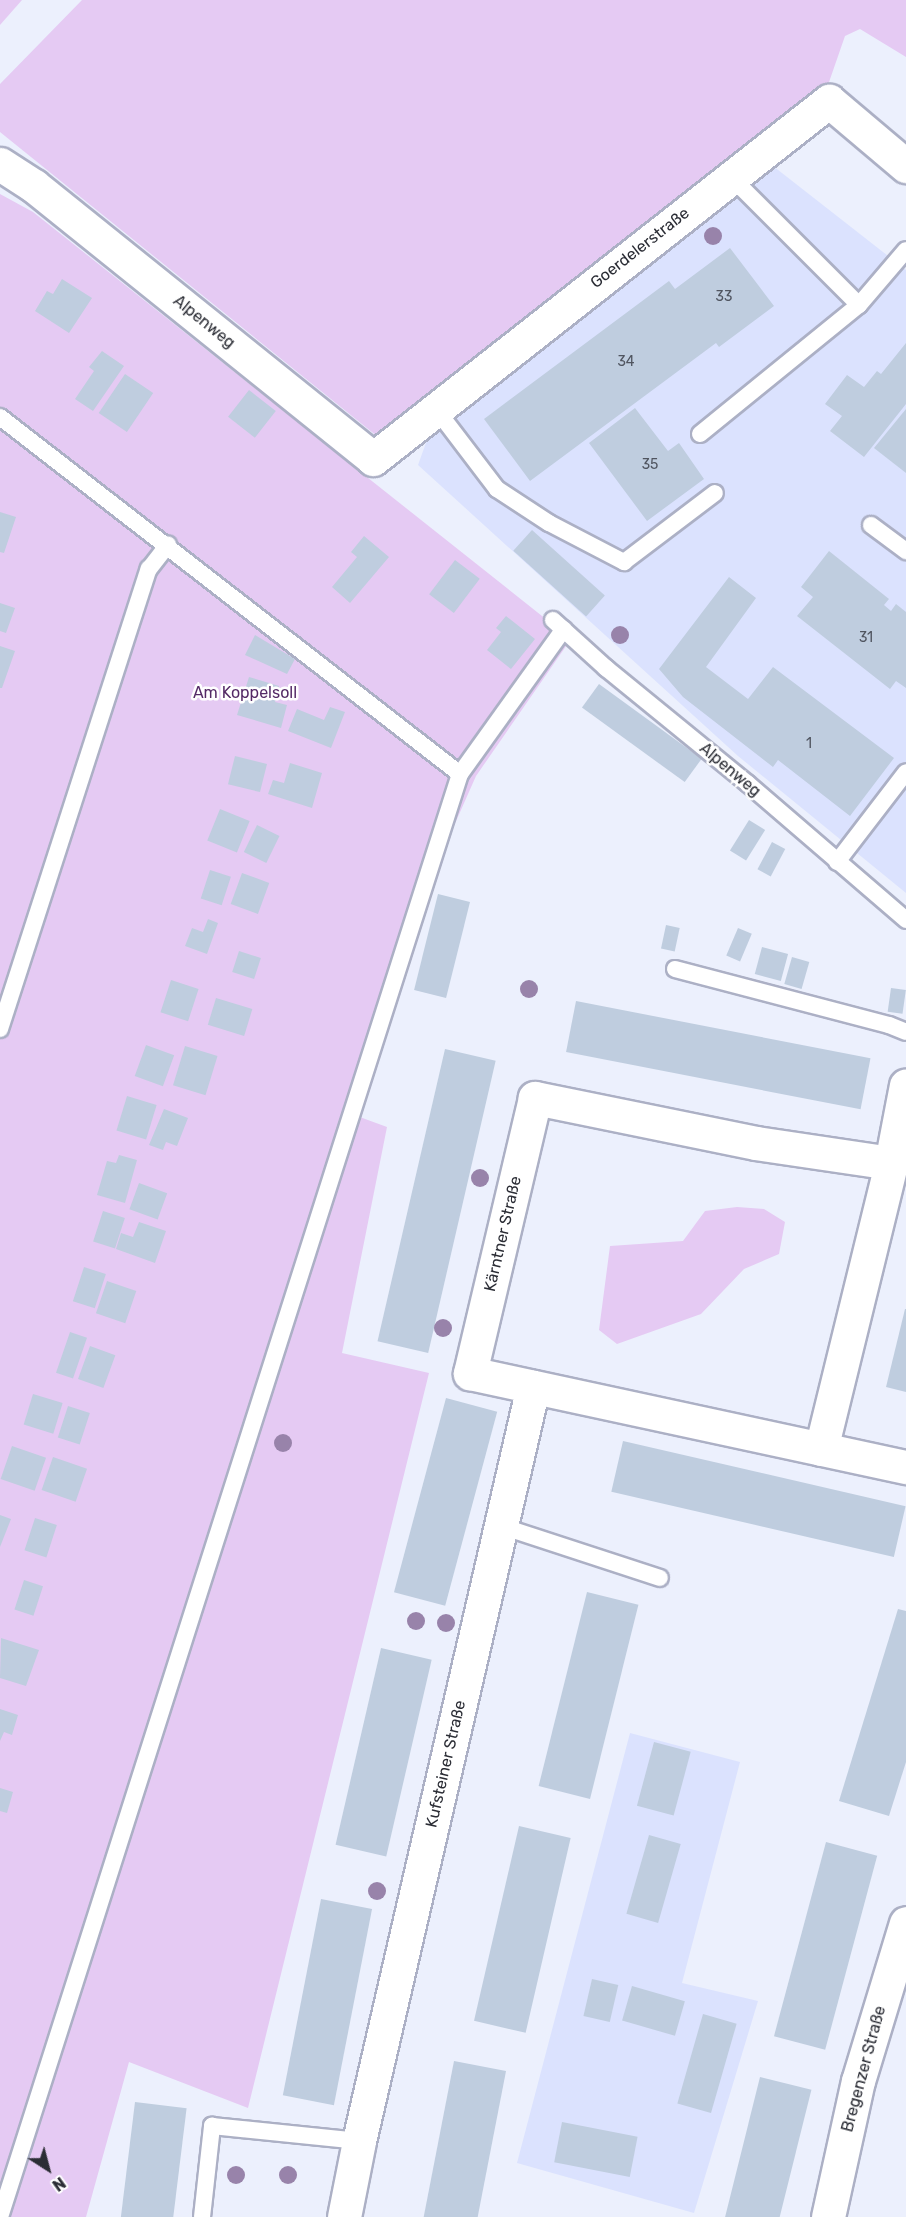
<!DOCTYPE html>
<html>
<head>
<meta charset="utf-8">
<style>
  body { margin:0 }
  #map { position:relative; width:906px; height:2217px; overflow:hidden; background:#ecf0fd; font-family:Rubik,sans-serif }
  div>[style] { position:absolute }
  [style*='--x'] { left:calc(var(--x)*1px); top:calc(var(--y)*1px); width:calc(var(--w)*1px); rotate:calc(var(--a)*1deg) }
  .built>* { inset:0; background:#dbe2fe }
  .green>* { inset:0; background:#e5caf3 }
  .building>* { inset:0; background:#bfcddf; transform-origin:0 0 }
  .roads { filter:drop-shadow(2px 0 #acb0c5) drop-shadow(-2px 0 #acb0c5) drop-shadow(0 2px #acb0c5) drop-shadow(0 -2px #acb0c5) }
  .service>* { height:16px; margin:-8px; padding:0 8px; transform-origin:8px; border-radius:8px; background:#fff }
  .minor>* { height:33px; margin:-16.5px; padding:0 16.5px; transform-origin:16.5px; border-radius:16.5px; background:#fff }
  .trees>* { width:18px; height:18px; margin:-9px; border-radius:50%; background:#9883aa }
  span { translate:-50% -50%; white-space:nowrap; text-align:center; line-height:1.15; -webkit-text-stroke:5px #fff; paint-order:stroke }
  .number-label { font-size:14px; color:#505560 }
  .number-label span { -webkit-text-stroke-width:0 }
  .street-label { font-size:16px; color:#2b2d35 }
  .park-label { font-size:16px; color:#542a66 }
  .north { position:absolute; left:18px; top:2139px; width:60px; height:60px; -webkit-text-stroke:4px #fff; paint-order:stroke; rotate:144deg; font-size:16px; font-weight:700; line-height:24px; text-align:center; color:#2b2d35 }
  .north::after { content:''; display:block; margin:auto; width:21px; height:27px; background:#2b2d35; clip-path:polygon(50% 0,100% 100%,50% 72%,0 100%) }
</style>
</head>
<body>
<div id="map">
  <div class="built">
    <div style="clip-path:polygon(773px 166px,906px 270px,906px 893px,738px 756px,418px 465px,427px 440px,743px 193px)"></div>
    <div style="clip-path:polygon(630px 1733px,740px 1762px,682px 1983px,758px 2001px,694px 2213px,517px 2163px)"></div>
  </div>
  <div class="green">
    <div style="clip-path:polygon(0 0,22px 0,0 25px)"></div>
    <div style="clip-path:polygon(82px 0,906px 0,906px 57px,860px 29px,845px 36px,828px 85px,378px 437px,0 132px,0 84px)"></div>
    <div style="clip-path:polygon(0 194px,33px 212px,571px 639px,476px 776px,449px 837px,424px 881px,0 2217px)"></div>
    <div style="clip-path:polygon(357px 1116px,387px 1127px,342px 1353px,429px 1373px,248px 2108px,129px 2062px,86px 2217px,9px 2217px)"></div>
    <div style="clip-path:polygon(737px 1207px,764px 1209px,785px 1222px,779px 1254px,744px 1269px,701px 1314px,617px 1344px,599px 1330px,610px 1246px,683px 1241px,705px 1211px)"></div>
  </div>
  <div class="building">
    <div style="clip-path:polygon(730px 248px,774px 306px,719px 347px,716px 343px,530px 481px,484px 419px,669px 281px,675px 289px)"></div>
    <div style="clip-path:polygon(62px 279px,92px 298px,69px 333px,35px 311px,47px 291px,53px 294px)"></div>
    <div style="clip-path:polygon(906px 343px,906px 404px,864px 457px,830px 431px,842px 416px,825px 404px,847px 375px,864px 387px,877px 371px,881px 374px)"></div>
    <div style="clip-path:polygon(102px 351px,124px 366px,93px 411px,75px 399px,94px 371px,89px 367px)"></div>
    <div style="left:125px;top:374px;width:34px;height:47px;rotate:34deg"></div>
    <div style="left:249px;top:390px;width:34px;height:34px;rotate:38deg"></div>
    <div style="clip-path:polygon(635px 408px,668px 451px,679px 443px,704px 479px,647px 521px,589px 443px)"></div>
    <div style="clip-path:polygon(906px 409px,906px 473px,874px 448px)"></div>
    <div style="clip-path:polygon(0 512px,16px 517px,4px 553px,0 552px)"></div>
    <div style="left:532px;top:530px;width:98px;height:28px;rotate:42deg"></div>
    <div style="clip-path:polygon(364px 536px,389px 557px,350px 603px,332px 587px,357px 557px,351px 552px)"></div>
    <div style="clip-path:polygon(829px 551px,889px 599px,884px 605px,891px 611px,896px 604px,906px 612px,906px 688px,896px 681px,890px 689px,797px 616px,813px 597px,801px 587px)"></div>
    <div style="left:455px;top:560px;width:31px;height:43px;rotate:37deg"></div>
    <div style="clip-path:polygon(729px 577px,756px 598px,706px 667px,748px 699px,773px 667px,894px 758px,850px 816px,778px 760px,773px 767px,683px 697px,659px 669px)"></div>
    <div style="clip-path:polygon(0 603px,15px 608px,6px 633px,0 631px)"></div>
    <div style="clip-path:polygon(506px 616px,535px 639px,511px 669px,487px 650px,501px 632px,496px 628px)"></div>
    <div style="clip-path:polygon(255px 635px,295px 659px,287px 674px,245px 655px)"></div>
    <div style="clip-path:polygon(0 646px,15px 651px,2px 688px,0 688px)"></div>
    <div style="clip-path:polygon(249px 677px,279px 686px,275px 702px,287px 705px,281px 728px,237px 715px)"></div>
    <div style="left:599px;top:684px;width:127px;height:29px;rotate:36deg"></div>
    <div style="clip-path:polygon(330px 707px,345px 712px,331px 748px,288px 731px,297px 709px,324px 720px)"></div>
    <div style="left:235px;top:756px;width:33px;height:29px;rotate:14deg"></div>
    <div style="clip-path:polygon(290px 763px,322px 773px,312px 808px,268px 794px,273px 780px,284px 783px)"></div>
    <div style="left:220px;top:809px;width:32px;height:34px;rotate:22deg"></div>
    <div style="left:749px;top:820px;width:19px;height:36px;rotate:32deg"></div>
    <div style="left:257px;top:825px;width:25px;height:30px;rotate:26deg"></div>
    <div style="left:772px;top:842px;width:15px;height:31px;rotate:28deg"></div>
    <div style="left:210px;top:870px;width:22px;height:30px;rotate:18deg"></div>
    <div style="left:242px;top:873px;width:29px;height:33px;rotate:20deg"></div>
    <div style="left:438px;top:894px;width:33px;height:99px;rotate:14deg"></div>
    <div style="clip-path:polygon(208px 919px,218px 923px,207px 954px,185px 946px,192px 928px,203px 932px)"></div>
    <div style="left:666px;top:925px;width:14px;height:24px;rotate:12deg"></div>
    <div style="left:738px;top:928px;width:15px;height:30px;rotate:23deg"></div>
    <div style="left:762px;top:947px;width:27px;height:28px;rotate:15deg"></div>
    <div style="left:239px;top:951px;width:23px;height:22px;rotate:18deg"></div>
    <div style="left:792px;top:957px;width:18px;height:28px;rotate:16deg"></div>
    <div style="left:171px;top:980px;width:29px;height:34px;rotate:18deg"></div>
    <div style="left:891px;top:988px;width:15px;height:24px;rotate:8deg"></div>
    <div style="left:216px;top:998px;width:38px;height:28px;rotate:17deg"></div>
    <div style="left:576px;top:1001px;width:300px;height:52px;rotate:11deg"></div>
    <div style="left:146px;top:1045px;width:30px;height:33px;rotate:20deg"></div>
    <div style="left:185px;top:1046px;width:34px;height:41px;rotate:17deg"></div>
    <div style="left:445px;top:1049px;width:52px;height:300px;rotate:13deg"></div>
    <div style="left:127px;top:1096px;width:31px;height:36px;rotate:17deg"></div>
    <div style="clip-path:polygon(164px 1109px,188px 1118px,177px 1146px,166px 1142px,163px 1150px,149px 1145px)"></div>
    <div style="clip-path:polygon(119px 1155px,137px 1160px,125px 1203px,97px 1195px,107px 1161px,116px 1163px)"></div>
    <div style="left:139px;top:1183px;width:30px;height:28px;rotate:20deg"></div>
    <div style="left:103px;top:1211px;width:23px;height:32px;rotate:18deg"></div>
    <div style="clip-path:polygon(139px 1222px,166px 1231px,155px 1263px,116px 1249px,121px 1233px,133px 1237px)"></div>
    <div style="left:84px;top:1267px;width:23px;height:36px;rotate:18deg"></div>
    <div style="left:107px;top:1281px;width:31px;height:34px;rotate:19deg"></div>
    <div style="clip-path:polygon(905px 1309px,906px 1309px,906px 1392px,886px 1387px)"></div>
    <div style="left:70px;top:1332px;width:18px;height:43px;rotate:19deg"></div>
    <div style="left:90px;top:1346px;width:27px;height:35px;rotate:20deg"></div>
    <div style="left:33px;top:1394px;width:31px;height:32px;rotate:17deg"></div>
    <div style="left:446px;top:1398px;width:53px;height:201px;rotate:15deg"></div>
    <div style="left:68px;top:1406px;width:23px;height:33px;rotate:18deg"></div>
    <div style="left:623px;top:1441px;width:290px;height:52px;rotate:13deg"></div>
    <div style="left:12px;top:1446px;width:36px;height:35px;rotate:19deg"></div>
    <div style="left:53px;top:1457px;width:36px;height:35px;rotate:19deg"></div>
    <div style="clip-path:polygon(0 1515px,11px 1519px,0 1547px)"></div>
    <div style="left:35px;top:1518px;width:23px;height:34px;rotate:18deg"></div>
    <div style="left:24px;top:1580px;width:20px;height:31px;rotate:18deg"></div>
    <div style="left:587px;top:1592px;width:53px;height:200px;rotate:14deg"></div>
    <div style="clip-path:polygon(898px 1609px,906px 1611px,906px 1762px,889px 1816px,839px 1801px)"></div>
    <div style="clip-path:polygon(1px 1638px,39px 1650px,26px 1686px,0 1678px)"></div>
    <div style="left:381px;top:1648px;width:52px;height:202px;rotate:13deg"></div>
    <div style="clip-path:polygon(0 1709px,18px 1715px,12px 1735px,4px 1732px,0 1741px)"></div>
    <div style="left:654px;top:1742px;width:38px;height:66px;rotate:15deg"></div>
    <div style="clip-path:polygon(0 1788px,13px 1792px,7px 1813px,0 1811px)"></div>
    <div style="left:519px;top:1826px;width:53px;height:200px;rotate:13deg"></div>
    <div style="left:649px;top:1835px;width:33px;height:82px;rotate:16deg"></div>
    <div style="left:826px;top:1842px;width:53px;height:201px;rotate:15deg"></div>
    <div style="left:321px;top:1899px;width:52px;height:200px;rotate:11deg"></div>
    <div style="left:592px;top:1979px;width:27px;height:38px;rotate:13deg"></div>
    <div style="left:632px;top:1986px;width:55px;height:36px;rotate:16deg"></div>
    <div style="left:703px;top:2014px;width:35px;height:93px;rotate:16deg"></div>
    <div style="left:454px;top:2061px;width:53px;height:159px;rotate:11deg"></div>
    <div style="left:760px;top:2077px;width:53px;height:145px;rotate:14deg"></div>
    <div style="left:135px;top:2102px;width:52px;height:116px;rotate:7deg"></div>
    <div style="left:562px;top:2122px;width:77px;height:41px;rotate:11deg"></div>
  </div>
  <div class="roads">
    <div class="service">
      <div style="--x:731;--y:177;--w:181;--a:45"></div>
      <div style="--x:436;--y:409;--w:101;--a:52.7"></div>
      <div style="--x:497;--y:489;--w:62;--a:33.2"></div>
      <div style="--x:549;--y:523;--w:85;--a:27.5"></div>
      <div style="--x:624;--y:562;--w:114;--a:-37.2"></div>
      <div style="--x:0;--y:417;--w:582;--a:37.81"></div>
      <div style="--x:700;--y:434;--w:205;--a:-39.1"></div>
      <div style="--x:859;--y:305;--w:72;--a:-49.5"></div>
      <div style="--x:871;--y:525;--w:44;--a:36.6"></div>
      <div style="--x:553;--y:620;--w:72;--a:42.2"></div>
      <div style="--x:606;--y:668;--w:182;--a:39.2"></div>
      <div style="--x:747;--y:783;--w:210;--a:40.7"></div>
      <div style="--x:837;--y:862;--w:113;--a:-52.5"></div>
      <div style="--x:675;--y:969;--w:221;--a:14.7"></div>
      <div style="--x:889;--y:1025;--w:18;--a:22"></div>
      <div style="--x:0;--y:1029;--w:484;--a:-72.1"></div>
      <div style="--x:149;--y:569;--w:31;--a:-52"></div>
      <div style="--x:501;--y:1526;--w:167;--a:18.1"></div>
      <div style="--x:0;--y:2217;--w:1515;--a:-72.32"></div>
      <div style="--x:460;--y:774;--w:178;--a:-54.4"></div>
      <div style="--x:202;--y:2217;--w:92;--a:-83.7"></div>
      <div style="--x:212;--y:2126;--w:148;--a:5.8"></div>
    </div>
    <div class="minor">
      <div style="--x:0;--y:164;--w:40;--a:32.9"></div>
      <div style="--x:34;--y:186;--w:435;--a:38.8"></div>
      <div style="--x:373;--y:459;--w:580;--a:-38.14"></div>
      <div style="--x:829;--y:101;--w:101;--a:40.2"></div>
      <div style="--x:891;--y:1163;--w:136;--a:-171.6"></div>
      <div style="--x:756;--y:1143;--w:226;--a:-168.5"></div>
      <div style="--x:535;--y:1098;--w:283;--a:103.3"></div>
      <div style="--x:470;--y:1373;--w:446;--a:12.2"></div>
      <div style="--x:821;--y:1449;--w:294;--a:-76.2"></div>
      <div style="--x:891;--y:1163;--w:79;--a:-79.1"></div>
      <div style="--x:344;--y:2217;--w:77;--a:-78.8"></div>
      <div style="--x:359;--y:2141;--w:774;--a:-77.01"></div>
      <div style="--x:828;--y:2217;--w:139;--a:-77.6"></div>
      <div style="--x:858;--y:2081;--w:165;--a:-73.1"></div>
    </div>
  </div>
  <div class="trees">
    <div style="left:713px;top:236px"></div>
    <div style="left:620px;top:635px"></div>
    <div style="left:529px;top:989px"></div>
    <div style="left:480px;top:1178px"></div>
    <div style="left:443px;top:1328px"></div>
    <div style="left:283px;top:1443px"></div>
    <div style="left:416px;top:1621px"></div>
    <div style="left:446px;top:1623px"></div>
    <div style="left:377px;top:1891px"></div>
    <div style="left:236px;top:2175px"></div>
    <div style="left:288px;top:2175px"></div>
  </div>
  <div class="number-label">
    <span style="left:724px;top:297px">33</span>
    <span style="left:626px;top:362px">34</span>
    <span style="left:650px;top:465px">35</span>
    <span style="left:866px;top:638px">31</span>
    <span style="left:809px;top:744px">1</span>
  </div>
  <div class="street-label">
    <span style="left:640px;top:248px;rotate:-38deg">Goerdelerstraße</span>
    <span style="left:204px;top:322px;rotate:39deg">Alpenweg</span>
    <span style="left:730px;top:770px;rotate:40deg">Alpenweg</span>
    <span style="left:503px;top:1234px;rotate:-77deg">Kärntner Straße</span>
    <span style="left:446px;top:1764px;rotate:-77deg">Kufsteiner Straße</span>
    <span style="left:864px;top:2069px;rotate:-75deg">Bregenzer Straße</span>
  </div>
  <div class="park-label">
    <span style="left:245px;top:693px">Am Koppelsoll</span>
  </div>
  <div class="north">N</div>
</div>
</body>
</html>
